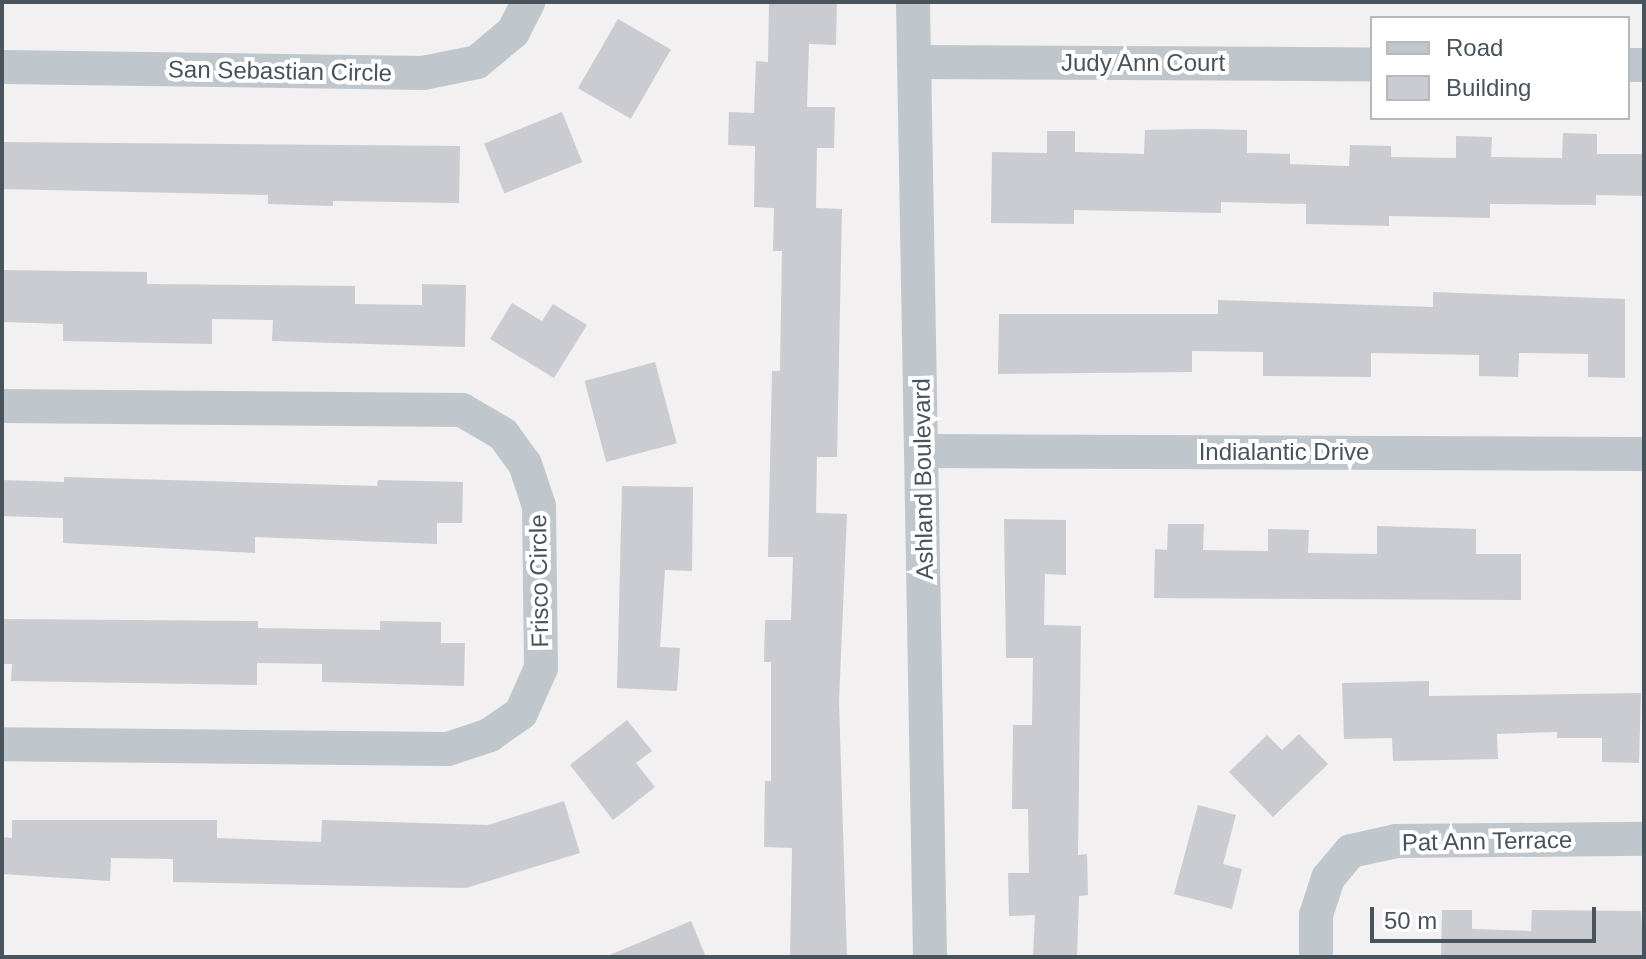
<!DOCTYPE html>
<html>
<head>
<meta charset="utf-8">
<style>
  body { margin:0 }
  #map { position:relative; width:1646px; height:959px; overflow:hidden; background:#f2f0f0; font-family:Arial,sans-serif }
  div>[style] { position:absolute }
  [style*='--x'] { left:calc(var(--x)*1px); top:calc(var(--y)*1px); width:calc(var(--w)*1px); rotate:calc(var(--a)*1deg) }
  .building>* { inset:0; background:#caccd1; transform-origin:0 0 }
  .street>* { height:34px; margin:-17px; padding:0 17px; transform-origin:17px; border-radius:17px; background:#bfc7cd }
  span { translate:-50% -50%; white-space:nowrap; text-align:center; line-height:1.15; -webkit-text-stroke:8px #fff; paint-order:stroke }
  .street-label { font-size:24px; color:#49535b }
  .frame { position:absolute; inset:0; border:4px solid #49535b; pointer-events:none }
  .legend { position:absolute; left:1370px; top:16px; width:260px; height:104px; box-sizing:border-box; background:#fff; border:2px solid #b6babd; margin:0; padding:10px 14px; list-style:none; font-size:24px; color:#49535b }
  .legend li { display:flex; align-items:center; gap:16px; height:40px }
  .legend b { width:40px; border:2px solid #b6babd }
  .scale { position:absolute; left:1370px; top:907px; width:226px; height:36px; box-sizing:border-box; border:4px solid #49535b; border-top:0; padding-left:10px; font-size:24px; line-height:28px; white-space:nowrap; color:#49535b; -webkit-text-stroke:6px #fff; paint-order:stroke }
</style>
</head>
<body>
<div id="map">
  <div class="building">
    <div style="clip-path:polygon(769px 2px,837px 2px,836px 45px,809px 44px,807px 107px,835px 107px,834px 148px,817px 148px,816px 208px,842px 209px,837px 457px,817px 457px,816px 513px,847px 514px,839px 701px,847px 957px,790px 957px,792px 848px,764px 847px,765px 781px,771px 781px,771px 662px,764px 662px,765px 620px,791px 620px,793px 557px,768px 557px,772px 371px,780px 371px,782px 251px,773px 251px,774px 208px,754px 207px,755px 146px,728px 145px,729px 112px,754px 113px,756px 61px,768px 62px)"></div>
    <div style="left:618px;top:19px;width:61px;height:80px;rotate:30deg"></div>
    <div style="left:562px;top:112px;width:54px;height:84px;rotate:68deg"></div>
    <div style="clip-path:polygon(1202px 129px,1247px 130px,1247px 153px,1290px 154px,1290px 164px,1349px 166px,1350px 145px,1391px 146px,1391px 157px,1456px 158px,1456px 136px,1492px 137px,1491px 157px,1562px 158px,1563px 133px,1597px 134px,1597px 154px,1644px 154px,1644px 196px,1596px 195px,1596px 205px,1490px 204px,1490px 218px,1389px 216px,1389px 226px,1306px 224px,1306px 204px,1221px 202px,1221px 213px,1074px 210px,1074px 224px,991px 223px,992px 152px,1047px 153px,1047px 131px,1075px 131px,1075px 152px,1144px 154px,1145px 130px)"></div>
    <div style="clip-path:polygon(2px 142px,460px 146px,459px 203px,333px 201px,333px 206px,268px 204px,268px 195px,2px 189px)"></div>
    <div style="clip-path:polygon(2px 270px,147px 272px,147px 284px,355px 286px,355px 304px,422px 305px,422px 284px,466px 285px,465px 347px,272px 341px,273px 320px,212px 319px,212px 344px,63px 341px,63px 324px,2px 322px)"></div>
    <div style="clip-path:polygon(1433px 292px,1625px 299px,1625px 378px,1588px 377px,1588px 354px,1519px 353px,1518px 377px,1479px 376px,1479px 355px,1371px 353px,1371px 377px,1263px 376px,1263px 352px,1192px 351px,1192px 372px,998px 374px,999px 314px,1218px 314px,1218px 300px,1433px 307px)"></div>
    <div style="clip-path:polygon(512px 303px,542px 321px,553px 304px,587px 325px,554px 378px,490px 339px)"></div>
    <div style="left:655px;top:362px;width:84px;height:73px;rotate:75deg"></div>
    <div style="clip-path:polygon(64px 477px,377px 486px,378px 480px,463px 482px,462px 523px,437px 523px,437px 544px,255px 537px,255px 553px,63px 543px,63px 518px,2px 516px,2px 480px,64px 482px)"></div>
    <div style="clip-path:polygon(622px 486px,693px 487px,692px 571px,665px 570px,660px 647px,680px 648px,677px 691px,617px 688px)"></div>
    <div style="clip-path:polygon(1004px 519px,1066px 520px,1066px 575px,1045px 574px,1044px 625px,1081px 626px,1078px 855px,1087px 854px,1088px 895px,1079px 896px,1077px 957px,1033px 957px,1035px 915px,1009px 916px,1008px 873px,1029px 873px,1028px 809px,1012px 809px,1013px 725px,1032px 725px,1033px 658px,1006px 658px)"></div>
    <div style="clip-path:polygon(1168px 524px,1204px 524px,1203px 550px,1268px 551px,1268px 529px,1309px 530px,1308px 553px,1377px 554px,1377px 526px,1476px 529px,1476px 554px,1521px 554px,1521px 600px,1154px 598px,1155px 549px,1167px 550px)"></div>
    <div style="clip-path:polygon(2px 619px,258px 621px,258px 628px,380px 630px,380px 621px,441px 622px,441px 643px,465px 643px,464px 686px,322px 682px,322px 664px,257px 663px,257px 685px,11px 681px,12px 664px,2px 664px)"></div>
    <div style="clip-path:polygon(1429px 681px,1429px 696px,1641px 693px,1639px 763px,1602px 762px,1602px 738px,1557px 738px,1557px 732px,1497px 734px,1498px 759px,1393px 761px,1392px 738px,1344px 739px,1342px 683px)"></div>
    <div style="clip-path:polygon(627px 720px,652px 751px,636px 763px,655px 787px,613px 820px,570px 765px)"></div>
    <div style="clip-path:polygon(1299px 734px,1328px 764px,1273px 817px,1229px 772px,1267px 735px,1282px 750px)"></div>
    <div style="clip-path:polygon(564px 801px,580px 853px,466px 888px,173px 882px,173px 859px,111px 858px,110px 881px,2px 874px,2px 837px,12px 838px,12px 820px,217px 820px,217px 838px,321px 842px,322px 820px,488px 825px)"></div>
    <div style="clip-path:polygon(1198px 805px,1236px 815px,1223px 864px,1242px 869px,1232px 909px,1174px 894px)"></div>
    <div style="clip-path:polygon(1442px 910px,1472px 910px,1472px 929px,1531px 931px,1532px 910px,1641px 911px,1644px 957px,1441px 957px)"></div>
    <div style="clip-path:polygon(691px 921px,706px 957px,607px 957px,607px 956px)"></div>
  </div>
  <div class="street">
    <div style="--x:913;--y:2;--w:955;--a:88.98"></div>
    <div style="--x:914;--y:62;--w:458;--a:0.3"></div>
    <div style="--x:1628;--y:65;--w:16;--a:0"></div>
    <div style="--x:2;--y:67;--w:421;--a:0.8"></div>
    <div style="--x:423;--y:73;--w:55;--a:-11.5"></div>
    <div style="--x:477;--y:62;--w:47;--a:-39.8"></div>
    <div style="--x:513;--y:32;--w:34;--a:-63"></div>
    <div style="--x:2;--y:406;--w:460;--a:0.5"></div>
    <div style="--x:462;--y:410;--w:48;--a:30.3"></div>
    <div style="--x:503;--y:434;--w:37;--a:54"></div>
    <div style="--x:525;--y:464;--w:44;--a:71.6"></div>
    <div style="--x:539;--y:506;--w:162;--a:89.3"></div>
    <div style="--x:541;--y:668;--w:49;--a:114"></div>
    <div style="--x:521;--y:713;--w:38;--a:145"></div>
    <div style="--x:490;--y:735;--w:44;--a:161.6"></div>
    <div style="--x:448;--y:749;--w:446;--a:-179.4"></div>
    <div style="--x:924;--y:451;--w:720;--a:0.24"></div>
    <div style="--x:1316;--y:957;--w:42;--a:-90"></div>
    <div style="--x:1316;--y:915;--w:39;--a:-72"></div>
    <div style="--x:1328;--y:878;--w:35;--a:-50"></div>
    <div style="--x:1351;--y:851;--w:46;--a:-12.5"></div>
    <div style="--x:1396;--y:841;--w:248;--a:-0.5"></div>
  </div>
  <div class="street-label">
    <span style="left:1143px;top:63px">Judy Ann Court</span>
    <span style="left:280px;top:71px;rotate:1deg">San Sebastian Circle</span>
    <span style="left:1284px;top:452px">Indialantic Drive</span>
    <span style="left:923px;top:479px;rotate:-91deg">Ashland Boulevard</span>
    <span style="left:539px;top:581px;rotate:-91deg">Frisco Circle</span>
    <span style="left:1487px;top:841px;rotate:-1deg">Pat Ann Terrace</span>
  </div>
  <div class="frame"></div>
  <ul class="legend">
  <li><b style="height:10px;background:#bfc7cd"></b>Road</li>
  <li><b style="height:22px;background:#caccd1"></b>Building</li>
  </ul>
  <div class="scale">50 m</div>
</div>
</body>
</html>
